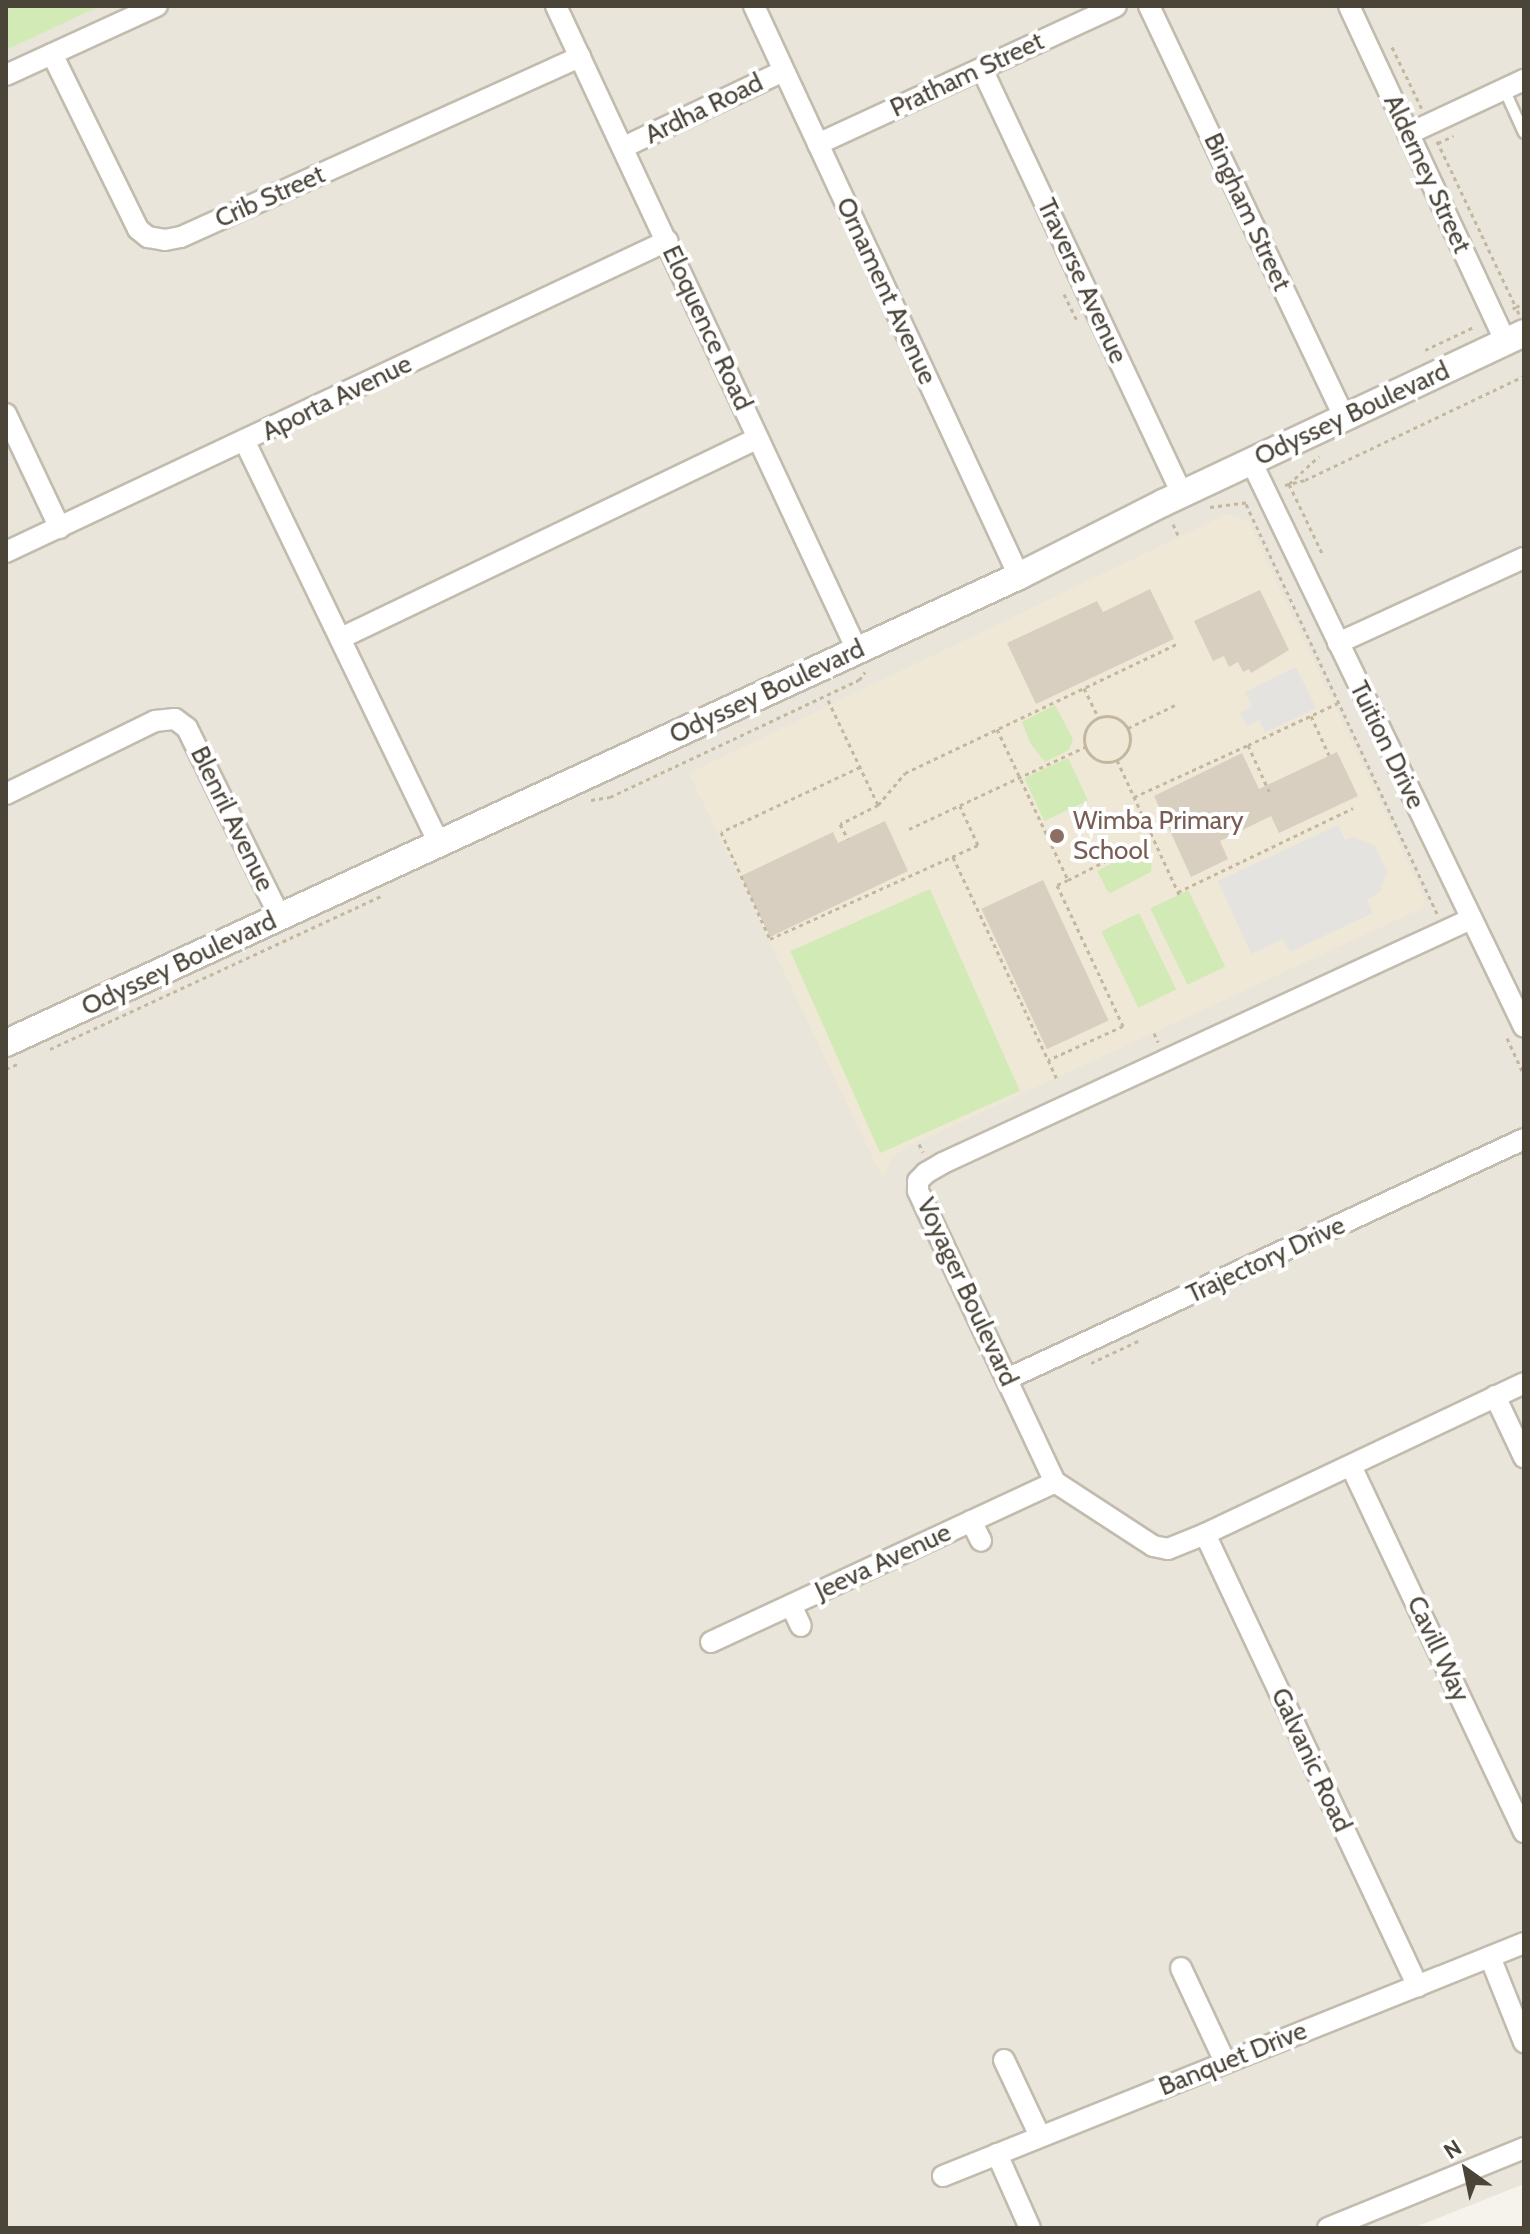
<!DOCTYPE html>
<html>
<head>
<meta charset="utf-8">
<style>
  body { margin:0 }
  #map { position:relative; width:1530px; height:2234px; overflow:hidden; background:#f6f3ec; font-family:Cabin,sans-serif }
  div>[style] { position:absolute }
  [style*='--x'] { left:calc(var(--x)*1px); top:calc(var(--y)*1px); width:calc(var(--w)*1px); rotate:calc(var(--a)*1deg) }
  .residential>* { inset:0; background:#eae5da }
  .education>* { inset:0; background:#efe8d6 }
  .green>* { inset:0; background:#d2eab5; transform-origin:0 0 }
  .parking>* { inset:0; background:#e5e3e0 }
  .building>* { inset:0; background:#d8cfc1; transform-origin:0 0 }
  .path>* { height:3px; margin-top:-1.5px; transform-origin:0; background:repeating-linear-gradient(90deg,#c4b79f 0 4px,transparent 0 8px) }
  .path>.ring { margin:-1.5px; padding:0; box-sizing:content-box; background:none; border:3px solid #c4b79f; border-radius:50% }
  .roads { filter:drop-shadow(2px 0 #c2bbae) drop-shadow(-2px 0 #c2bbae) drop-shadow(0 2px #c2bbae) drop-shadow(0 -2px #c2bbae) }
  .service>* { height:10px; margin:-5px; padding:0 5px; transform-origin:5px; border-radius:5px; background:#fff }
  .minor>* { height:20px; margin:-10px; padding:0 10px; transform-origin:10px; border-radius:10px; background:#fff }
  .tertiary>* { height:26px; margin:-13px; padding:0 13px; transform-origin:13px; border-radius:13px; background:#fff }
  .dots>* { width:22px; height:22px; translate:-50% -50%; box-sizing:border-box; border:4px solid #fff; border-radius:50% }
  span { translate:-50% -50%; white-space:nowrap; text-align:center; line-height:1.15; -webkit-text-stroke:8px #fff; paint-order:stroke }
  .street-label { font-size:26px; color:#4b4439 }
  .education-label { font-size:26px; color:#785e54 }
  .left { translate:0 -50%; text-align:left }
  .frame { position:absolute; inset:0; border:8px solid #4b4439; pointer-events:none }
  .north { position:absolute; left:1426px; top:2130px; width:80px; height:80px; -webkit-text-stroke:6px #fff; paint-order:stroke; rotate:327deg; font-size:22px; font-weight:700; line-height:32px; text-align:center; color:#4b4439 }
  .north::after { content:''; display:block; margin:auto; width:28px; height:36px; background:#4b4439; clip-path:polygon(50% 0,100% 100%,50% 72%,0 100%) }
</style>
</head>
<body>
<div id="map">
  <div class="residential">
    <div style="clip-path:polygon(6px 6px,1524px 6px,1524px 2184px,1413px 2228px,6px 2228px)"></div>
  </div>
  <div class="education">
    <div style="clip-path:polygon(1227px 514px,1248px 521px,1425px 899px,1422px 908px,903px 1149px,892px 1157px,883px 1179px,689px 773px)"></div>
  </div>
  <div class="green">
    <div style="clip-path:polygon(6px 6px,100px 6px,6px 50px)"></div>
    <div style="clip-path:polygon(1055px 705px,1073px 739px,1069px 750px,1045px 762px,1030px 743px,1022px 722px)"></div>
    <div style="left:1068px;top:758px;width:47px;height:48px;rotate:65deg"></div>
    <div style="clip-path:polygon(1144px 847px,1152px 862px,1151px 872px,1110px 893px,1107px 890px,1097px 871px)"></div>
    <div style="left:930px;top:889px;width:221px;height:153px;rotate:66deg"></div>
    <div style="left:1188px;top:890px;width:85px;height:42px;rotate:64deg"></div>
    <div style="left:1139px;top:913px;width:85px;height:42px;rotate:64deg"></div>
  </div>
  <div class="parking">
    <div style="clip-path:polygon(1296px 667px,1316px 708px,1265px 733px,1259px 720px,1247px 726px,1240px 713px,1252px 706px,1245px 692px)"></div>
    <div style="clip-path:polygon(1338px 825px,1345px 840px,1354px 837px,1375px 846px,1387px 872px,1380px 892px,1367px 900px,1373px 913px,1290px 952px,1283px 939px,1251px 954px,1218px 881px)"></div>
  </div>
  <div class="building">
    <div style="clip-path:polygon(1150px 589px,1174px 639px,1036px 704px,1007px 643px,1097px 601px,1103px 612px)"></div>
    <div style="clip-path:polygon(1260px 590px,1289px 650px,1251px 673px,1249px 669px,1243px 672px,1238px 662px,1229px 667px,1224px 656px,1213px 661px,1194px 621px)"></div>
    <div style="clip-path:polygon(1337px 752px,1358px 796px,1279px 833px,1271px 816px,1220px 841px,1228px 859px,1191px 877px,1154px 796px,1242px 753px,1259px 789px)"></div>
    <div style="clip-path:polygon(885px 821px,908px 871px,770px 937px,741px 876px,833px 832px,838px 843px)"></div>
    <div style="left:1043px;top:880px;width:155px;height:68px;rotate:65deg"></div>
  </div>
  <div class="path">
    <div style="--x:1392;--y:47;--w:69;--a:64.2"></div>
    <div style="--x:1437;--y:141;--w:184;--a:64.6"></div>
    <div style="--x:1516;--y:307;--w:4;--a:153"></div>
    <div style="--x:1438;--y:143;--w:17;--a:-25"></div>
    <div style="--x:1064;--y:294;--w:32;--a:64"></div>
    <div style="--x:1519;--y:314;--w:8;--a:-113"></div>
    <div style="--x:1516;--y:307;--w:9;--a:-27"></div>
    <div style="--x:1425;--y:350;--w:56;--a:-25.2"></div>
    <div style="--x:1289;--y:484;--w:41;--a:-43"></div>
    <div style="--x:1289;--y:484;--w:76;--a:64.4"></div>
    <div style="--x:1285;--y:485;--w:21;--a:-14"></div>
    <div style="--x:1305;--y:480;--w:242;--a:-25.4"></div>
    <div style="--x:1246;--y:504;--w:452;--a:65"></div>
    <div style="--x:1210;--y:507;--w:40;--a:-7.1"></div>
    <div style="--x:1173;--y:524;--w:12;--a:66"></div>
    <div style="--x:1084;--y:688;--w:32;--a:64"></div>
    <div style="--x:828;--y:700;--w:116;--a:64.5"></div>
    <div style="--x:878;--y:805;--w:42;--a:153.4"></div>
    <div style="--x:840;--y:824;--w:17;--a:62"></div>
    <div style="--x:1311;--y:716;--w:43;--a:65.2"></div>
    <div class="ring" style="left:1084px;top:716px;width:43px;height:43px"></div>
    <div style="--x:1128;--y:728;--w:55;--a:-26.1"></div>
    <div style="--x:997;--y:729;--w:167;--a:64.8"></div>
    <div style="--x:1068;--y:880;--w:12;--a:156"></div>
    <div style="--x:1057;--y:885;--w:156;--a:64.9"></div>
    <div style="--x:1123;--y:1026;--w:82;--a:155.6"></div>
    <div style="--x:1248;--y:745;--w:99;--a:-25"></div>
    <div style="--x:1117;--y:760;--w:148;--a:65.2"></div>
    <div style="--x:860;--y:767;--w:153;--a:154.9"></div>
    <div style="--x:721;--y:832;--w:118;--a:65.4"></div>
    <div style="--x:770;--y:939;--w:228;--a:-24.3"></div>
    <div style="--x:978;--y:845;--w:43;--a:-114.8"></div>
    <div style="--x:1134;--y:797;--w:125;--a:-24.5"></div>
    <div style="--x:1248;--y:745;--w:51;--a:65.5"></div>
    <div style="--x:591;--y:800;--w:19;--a:-9"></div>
    <div style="--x:610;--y:797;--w:275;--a:-25.2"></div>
    <div style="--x:859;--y:680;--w:10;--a:-53"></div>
    <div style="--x:878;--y:805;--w:42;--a:-49.8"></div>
    <div style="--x:905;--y:773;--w:301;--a:-25.4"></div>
    <div style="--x:909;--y:829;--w:194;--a:-25"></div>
    <div style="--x:953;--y:857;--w:245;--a:64.9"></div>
    <div style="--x:1068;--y:880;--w:95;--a:-26.8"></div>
    <div style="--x:1178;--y:892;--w:194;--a:-25.6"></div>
    <div style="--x:1154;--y:1033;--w:10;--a:66"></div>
    <div style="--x:1507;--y:1038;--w:41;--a:65.3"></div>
    <div style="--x:50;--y:1049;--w:368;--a:-24.8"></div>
    <div style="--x:6;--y:1069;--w:12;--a:-24"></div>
    <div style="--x:919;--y:1144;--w:9;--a:63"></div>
    <div style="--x:1091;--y:1363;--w:54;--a:-25.1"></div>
  </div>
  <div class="roads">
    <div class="service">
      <div style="--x:1504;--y:89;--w:48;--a:65.6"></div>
    </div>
    <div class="minor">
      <div style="--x:556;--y:6;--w:711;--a:64.95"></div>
      <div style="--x:754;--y:6;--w:629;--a:65.07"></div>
      <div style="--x:1149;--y:6;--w:455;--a:64.6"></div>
      <div style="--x:1349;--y:6;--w:370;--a:65"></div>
      <div style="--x:52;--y:54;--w:195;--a:63.8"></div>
      <div style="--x:138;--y:229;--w:13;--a:39"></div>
      <div style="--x:148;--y:237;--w:17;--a:10"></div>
      <div style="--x:165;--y:240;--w:16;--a:-11"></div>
      <div style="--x:181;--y:237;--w:438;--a:-24.3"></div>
      <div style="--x:982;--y:69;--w:470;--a:64.8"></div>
      <div style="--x:6;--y:75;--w:166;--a:-24.6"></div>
      <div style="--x:1408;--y:134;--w:128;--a:-25"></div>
      <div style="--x:818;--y:144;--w:328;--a:-24.8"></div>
      <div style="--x:624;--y:147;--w:176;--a:-25.5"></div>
      <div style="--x:6;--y:414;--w:126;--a:64.7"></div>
      <div style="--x:245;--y:442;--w:446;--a:64.2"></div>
      <div style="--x:1251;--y:461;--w:628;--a:64.25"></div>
      <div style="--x:6;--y:552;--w:731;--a:-25.2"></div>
      <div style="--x:341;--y:638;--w:462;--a:-25.6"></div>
      <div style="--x:1338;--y:643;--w:205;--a:-24.6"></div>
      <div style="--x:6;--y:794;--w:166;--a:-26.1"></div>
      <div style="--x:155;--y:721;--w:20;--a:-6"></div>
      <div style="--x:175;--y:719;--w:15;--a:37"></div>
      <div style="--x:187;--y:728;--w:211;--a:63.8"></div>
      <div style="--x:1471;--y:919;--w:582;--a:155.2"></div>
      <div style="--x:943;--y:1163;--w:20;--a:150"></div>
      <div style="--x:926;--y:1173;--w:11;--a:135"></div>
      <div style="--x:918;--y:1181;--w:10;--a:90"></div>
      <div style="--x:918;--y:1191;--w:322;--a:64.8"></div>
      <div style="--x:1055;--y:1482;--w:117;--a:33.1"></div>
      <div style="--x:1153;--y:1546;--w:15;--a:11"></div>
      <div style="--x:1168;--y:1549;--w:40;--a:-22"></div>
      <div style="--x:1205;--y:1534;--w:353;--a:-25.3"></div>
      <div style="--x:1007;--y:1379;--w:570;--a:-24.9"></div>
      <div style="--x:1495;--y:1396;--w:68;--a:64.6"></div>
      <div style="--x:1351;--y:1466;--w:405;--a:64.7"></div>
      <div style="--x:971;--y:1521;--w:22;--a:63"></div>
      <div style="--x:1205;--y:1534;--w:500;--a:64.8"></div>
      <div style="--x:791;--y:1605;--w:23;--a:65"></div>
      <div style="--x:711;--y:1642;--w:379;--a:-24.9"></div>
      <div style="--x:1490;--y:1957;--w:92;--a:68.2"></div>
      <div style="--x:1181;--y:1968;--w:104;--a:64.9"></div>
      <div style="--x:1004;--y:2060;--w:84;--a:64.7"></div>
      <div style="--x:997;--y:2154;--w:81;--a:66"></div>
      <div style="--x:943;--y:2176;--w:626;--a:-21.85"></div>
      <div style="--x:1328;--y:2228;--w:212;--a:-22.2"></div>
    </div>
    <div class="tertiary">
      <div style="--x:6;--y:1043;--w:1115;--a:-24.75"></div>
      <div style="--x:1019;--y:576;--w:161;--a:-26.9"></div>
      <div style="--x:1163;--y:503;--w:399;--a:-25.2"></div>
    </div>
  </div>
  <div class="dots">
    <div style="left:1057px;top:836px;background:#8d6e63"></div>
  </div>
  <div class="street-label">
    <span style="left:967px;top:75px;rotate:-25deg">Pratham Street</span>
    <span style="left:704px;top:109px;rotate:-26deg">Ardha Road</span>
    <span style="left:1427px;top:174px;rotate:65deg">Alderney Street</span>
    <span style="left:270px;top:197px;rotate:-24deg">Crib Street</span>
    <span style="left:1247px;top:212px;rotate:65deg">Bingham Street</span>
    <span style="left:1082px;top:281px;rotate:65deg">Traverse Avenue</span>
    <span style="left:886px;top:291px;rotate:65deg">Ornament Avenue</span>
    <span style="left:707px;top:328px;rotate:65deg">Eloquence Road</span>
    <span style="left:337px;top:398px;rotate:-26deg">Aporta Avenue</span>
    <span style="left:1352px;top:414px;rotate:-25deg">Odyssey Boulevard</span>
    <span style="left:767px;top:692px;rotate:-25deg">Odyssey Boulevard</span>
    <span style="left:1387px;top:745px;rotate:64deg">Tuition Drive</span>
    <span style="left:232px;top:819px;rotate:64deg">Blenril Avenue</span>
    <span style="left:179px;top:964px;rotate:-25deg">Odyssey Boulevard</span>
    <span style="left:1266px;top:1260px;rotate:-25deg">Trajectory Drive</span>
    <span style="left:967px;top:1292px;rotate:65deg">Voyager Boulevard</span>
    <span style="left:883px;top:1562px;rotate:-25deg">Jeeva Avenue</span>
    <span style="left:1438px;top:1649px;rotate:65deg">Cavill Way</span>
    <span style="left:1311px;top:1760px;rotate:65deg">Galvanic Road</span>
    <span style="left:1233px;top:2059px;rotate:-22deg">Banquet Drive</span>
  </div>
  <div class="education-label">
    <span class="left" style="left:1073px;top:836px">Wimba Primary<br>School</span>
  </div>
  <div class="frame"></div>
  <div class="north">N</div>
</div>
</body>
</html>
